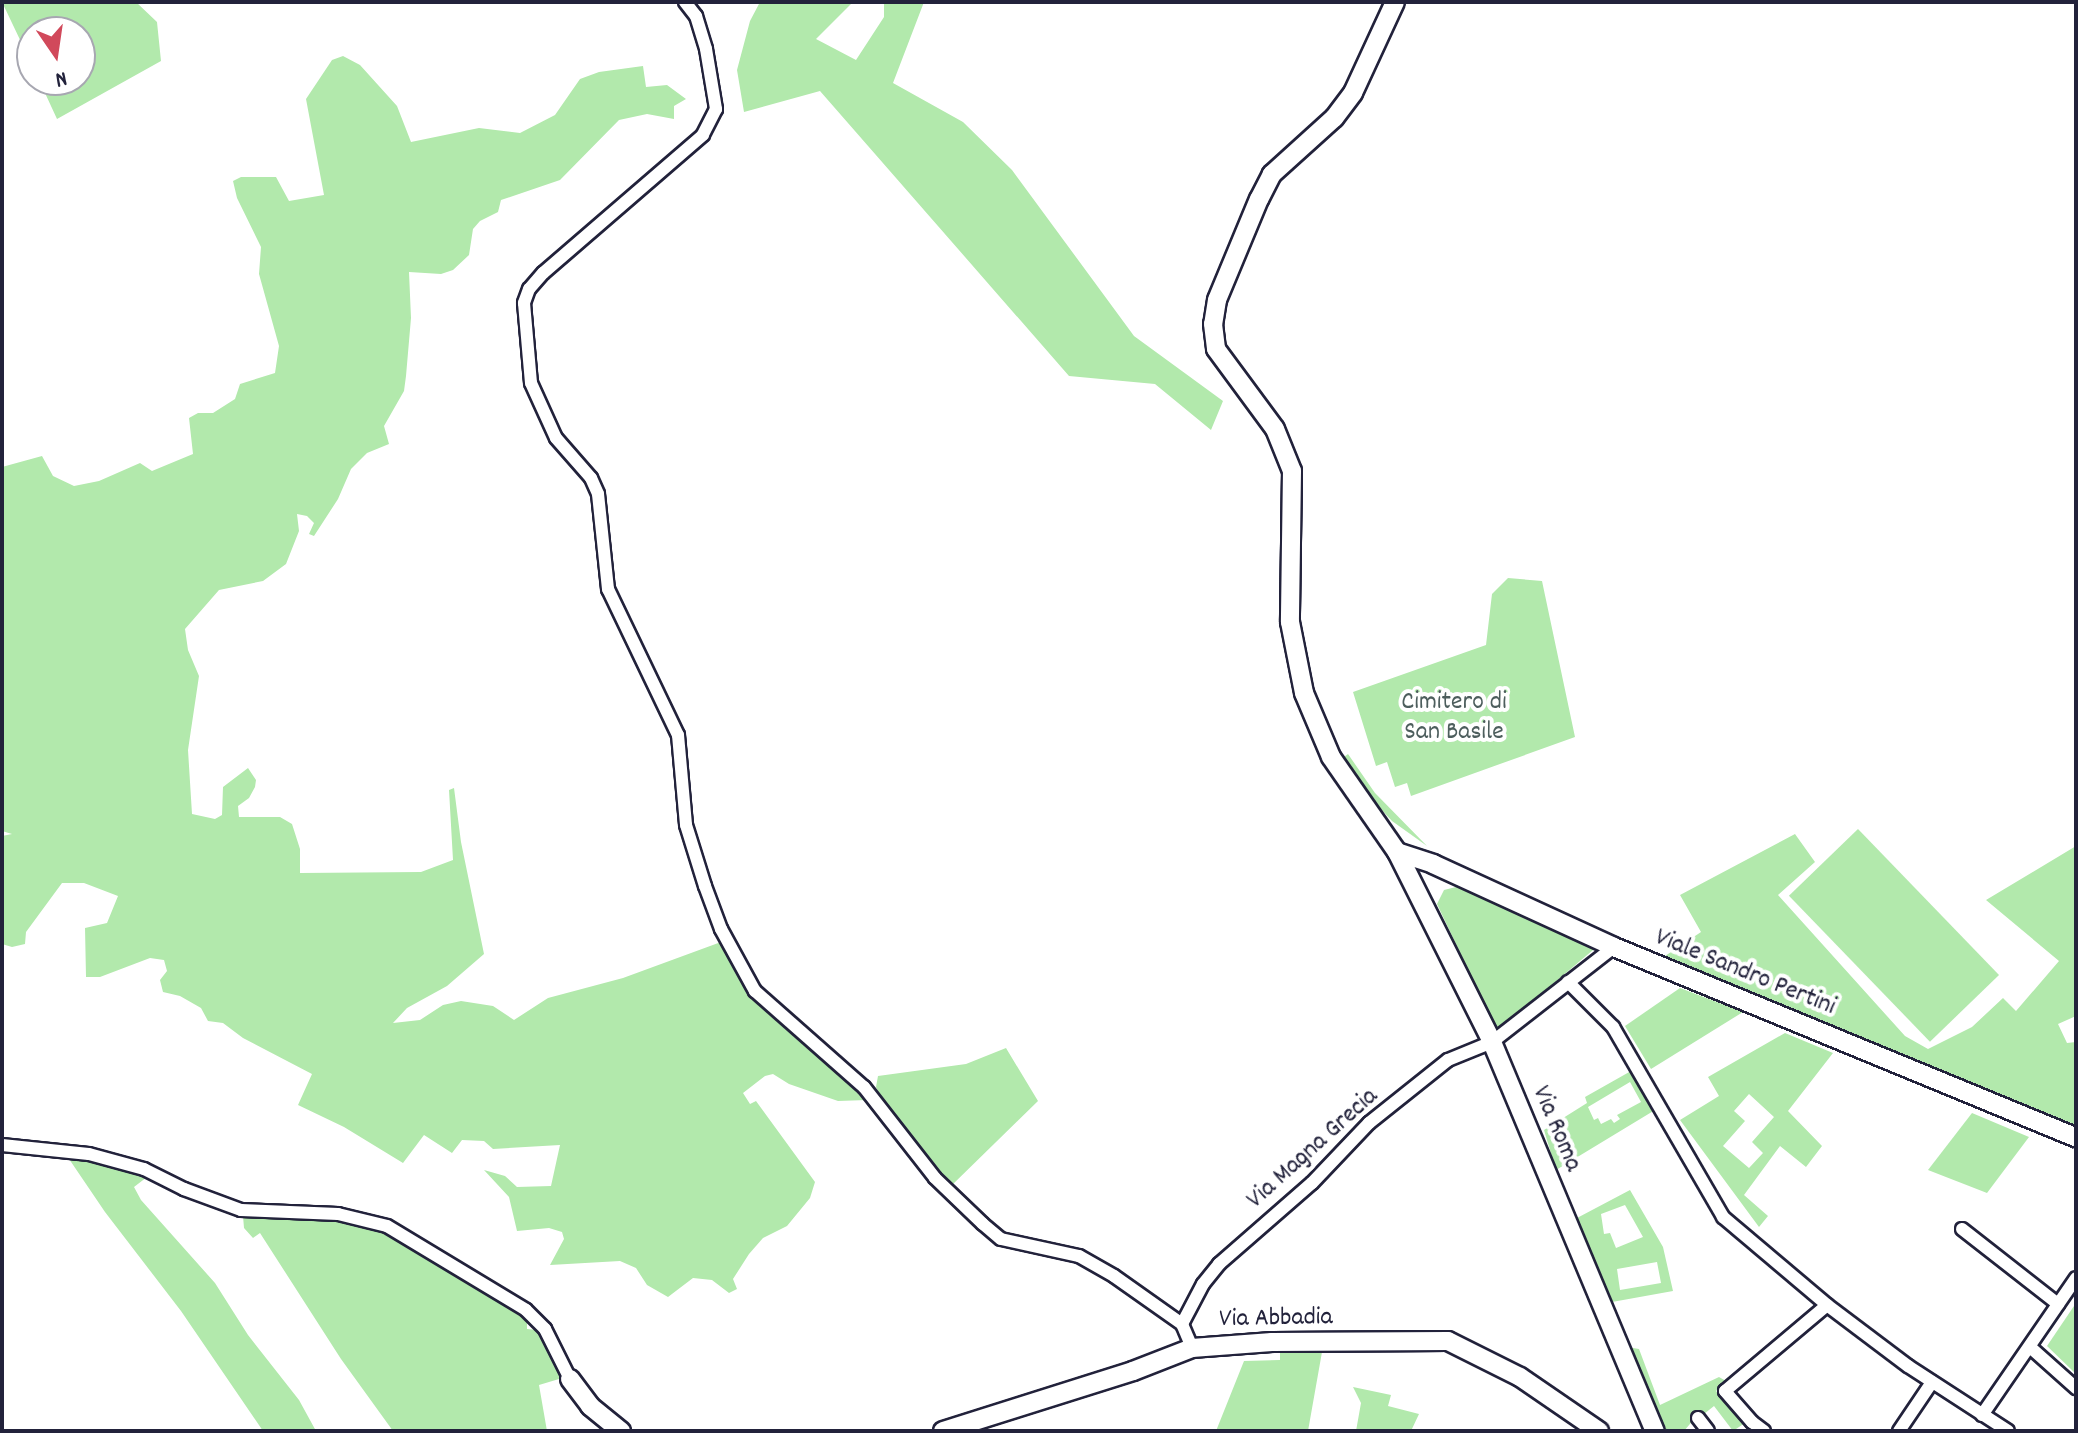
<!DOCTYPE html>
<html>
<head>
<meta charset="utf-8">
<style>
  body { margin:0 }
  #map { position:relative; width:2078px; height:1433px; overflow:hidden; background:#fff; font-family:Dekko,sans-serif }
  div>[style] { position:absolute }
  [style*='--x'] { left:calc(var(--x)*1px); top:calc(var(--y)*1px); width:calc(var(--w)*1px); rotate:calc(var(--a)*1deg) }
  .green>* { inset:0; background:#b2e9ac; transform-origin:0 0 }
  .roads { filter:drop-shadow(2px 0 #22223b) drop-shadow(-2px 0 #22223b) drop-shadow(0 2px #22223b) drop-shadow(0 -2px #22223b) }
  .street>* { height:12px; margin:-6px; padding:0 6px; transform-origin:6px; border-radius:6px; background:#fff }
  .secondary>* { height:18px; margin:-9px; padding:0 9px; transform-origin:9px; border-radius:9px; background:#fff }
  span { translate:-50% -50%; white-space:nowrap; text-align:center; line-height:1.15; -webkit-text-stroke:8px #fff; paint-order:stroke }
  .park-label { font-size:26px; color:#4d5e5d }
  .street-label { font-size:26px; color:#22223b }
  .frame { position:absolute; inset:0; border:4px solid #22223b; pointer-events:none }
  .north { position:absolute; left:16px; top:16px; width:80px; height:80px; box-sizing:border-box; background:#fff; border:2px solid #a7a7b1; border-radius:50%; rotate:167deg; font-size:22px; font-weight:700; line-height:32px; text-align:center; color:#22223b }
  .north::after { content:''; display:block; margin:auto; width:28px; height:36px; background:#d1495b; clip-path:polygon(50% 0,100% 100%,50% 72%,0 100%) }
</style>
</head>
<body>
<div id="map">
  <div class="green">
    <div style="clip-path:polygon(2px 2px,136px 2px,157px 22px,161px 61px,57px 119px,39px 80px,80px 80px,80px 32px,32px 32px,32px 65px)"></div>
    <div style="clip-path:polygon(760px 2px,853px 2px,816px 39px,856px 60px,884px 17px,884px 2px,924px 2px,893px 83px,963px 122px,1012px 170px,1134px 336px,1223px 401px,1211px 430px,1155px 384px,1069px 376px,820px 91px,744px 112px,737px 70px,750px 21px)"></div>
    <div style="clip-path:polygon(343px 56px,360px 65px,397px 106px,411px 142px,479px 128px,520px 133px,555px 115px,580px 79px,599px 72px,643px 66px,646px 87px,667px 85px,686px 99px,674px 106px,674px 119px,647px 114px,619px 120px,560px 180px,501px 200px,498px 212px,480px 221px,473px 229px,469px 255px,453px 270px,441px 274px,409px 272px,411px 318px,406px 376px,404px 391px,384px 426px,389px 444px,367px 453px,351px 469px,338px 499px,314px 536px,309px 534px,314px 523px,307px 516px,297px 514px,299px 531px,286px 564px,263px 581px,219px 590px,185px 629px,188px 650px,199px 676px,188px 750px,192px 814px,215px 819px,222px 815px,223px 787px,248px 768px,256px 780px,255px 787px,249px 798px,238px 806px,239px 817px,280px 817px,292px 824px,300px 849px,300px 873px,421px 872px,453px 860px,449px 790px,454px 788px,461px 842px,484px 954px,447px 986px,407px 1008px,393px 1023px,420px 1020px,443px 1005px,461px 1001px,493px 1006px,514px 1020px,548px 998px,623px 978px,721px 942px,753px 997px,867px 1100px,838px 1101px,789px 1084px,773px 1074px,765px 1076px,743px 1093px,750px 1104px,756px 1101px,815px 1182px,810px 1198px,787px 1226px,763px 1238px,749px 1254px,733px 1279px,737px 1289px,729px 1293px,712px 1280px,693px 1278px,668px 1297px,647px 1285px,636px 1268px,620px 1261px,550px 1265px,564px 1239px,562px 1232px,549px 1228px,517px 1231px,509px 1197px,484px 1170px,505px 1176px,517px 1187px,551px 1186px,560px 1145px,493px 1149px,484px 1141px,462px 1140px,452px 1153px,424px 1135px,403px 1163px,344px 1127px,298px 1105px,312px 1074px,243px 1038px,223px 1023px,208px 1021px,201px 1008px,180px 996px,163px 992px,160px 980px,167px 971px,164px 960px,150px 958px,100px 977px,86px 977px,85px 928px,107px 923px,118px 896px,84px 883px,62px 883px,26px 932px,25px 944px,12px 947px,2px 944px,2px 836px,12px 834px,2px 831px,2px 467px,42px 456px,53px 476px,74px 486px,99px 481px,140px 463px,152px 471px,193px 454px,189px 418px,198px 413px,213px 413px,235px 399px,240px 384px,275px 373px,279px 346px,259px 274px,261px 247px,237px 198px,233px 181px,241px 177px,276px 177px,289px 201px,324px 195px,306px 99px,332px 60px)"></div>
    <div style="clip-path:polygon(1508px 578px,1542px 581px,1575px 737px,1411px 796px,1407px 783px,1395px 787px,1387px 762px,1376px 766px,1353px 692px,1486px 645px,1492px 594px)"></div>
    <div style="clip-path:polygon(1348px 754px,1375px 793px,1427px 846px,1392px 821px,1367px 794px,1344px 757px)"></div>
    <div style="left:1858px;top:829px;width:203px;height:96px;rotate:46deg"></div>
    <div style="clip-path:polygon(1795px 834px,1815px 862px,1778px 895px,1905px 1036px,1928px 1049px,1972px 1027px,2003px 998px,2016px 1011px,2059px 961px,1986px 900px,2076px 846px,2076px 1016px,2058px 1024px,2067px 1043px,2076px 1042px,2076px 1125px,1665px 956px,1701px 932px,1680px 895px)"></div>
    <div style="clip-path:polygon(1460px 886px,1599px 945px,1497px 1031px,1437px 904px,1444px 890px)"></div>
    <div style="clip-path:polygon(1680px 988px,1743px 1012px,1651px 1069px,1625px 1026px)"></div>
    <div style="clip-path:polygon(evenodd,1785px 1033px,1833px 1053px,1788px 1111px,1822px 1146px,1806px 1167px,1780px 1146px,1744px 1195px,1768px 1216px,1759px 1227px,1680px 1120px,1719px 1096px,1708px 1077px,1785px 1033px,1749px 1094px,1774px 1117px,1752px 1142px,1763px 1153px,1749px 1168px,1723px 1146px,1745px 1121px,1734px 1111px,1749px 1094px)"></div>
    <div style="clip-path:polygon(1006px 1048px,1038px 1101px,950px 1187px,880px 1096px,876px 1087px,878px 1076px,966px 1064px)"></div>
    <div style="clip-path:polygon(evenodd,1631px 1071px,1655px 1110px,1556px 1170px,1544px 1130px,1587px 1103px,1585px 1097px,1631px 1071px,1630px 1082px,1641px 1102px,1617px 1115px,1620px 1119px,1614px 1123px,1611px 1119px,1601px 1124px,1598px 1118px,1594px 1120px,1588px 1107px,1630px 1082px)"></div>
    <div style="clip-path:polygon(1972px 1113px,2029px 1137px,1987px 1193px,1928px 1170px)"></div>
    <div style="clip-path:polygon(65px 1153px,92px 1155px,204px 1198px,379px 1225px,527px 1314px,527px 1329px,538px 1330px,561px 1373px,559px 1379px,539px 1385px,547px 1431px,393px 1431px,341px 1359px,260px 1233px,253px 1238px,244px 1228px,243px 1216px,217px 1209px,147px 1177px,134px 1187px,141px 1200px,215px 1283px,248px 1335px,299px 1400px,316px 1431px,263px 1431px,181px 1311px,105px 1212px)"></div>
    <div style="clip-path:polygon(evenodd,1630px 1190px,1663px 1247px,1673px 1291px,1612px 1302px,1577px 1218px,1630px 1190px,1625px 1205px,1643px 1237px,1616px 1248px,1610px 1233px,1604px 1234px,1601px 1214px,1625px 1205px,1630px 1190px,1657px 1262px,1661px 1283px,1620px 1290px,1617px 1269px,1657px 1262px)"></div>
    <div style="clip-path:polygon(2076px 1303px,2076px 1374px,2047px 1346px)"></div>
    <div style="clip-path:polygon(1633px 1348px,1639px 1349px,1660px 1405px,1719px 1377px,1726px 1381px,1716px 1391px,1745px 1423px,1733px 1431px,1714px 1406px,1704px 1414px,1700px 1412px,1684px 1431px,1661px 1431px,1627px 1351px)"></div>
    <div style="clip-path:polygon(1280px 1350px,1322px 1352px,1308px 1431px,1216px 1431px,1244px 1361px,1280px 1360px)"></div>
    <div style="clip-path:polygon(1353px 1387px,1391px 1395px,1388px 1406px,1419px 1414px,1411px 1431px,1356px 1431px,1361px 1403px)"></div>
  </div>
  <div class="roads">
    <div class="street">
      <div style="--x:685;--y:2;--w:18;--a:52"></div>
      <div style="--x:696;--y:16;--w:34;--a:73"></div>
      <div style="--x:706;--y:49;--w:61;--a:80.5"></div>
      <div style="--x:716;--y:109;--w:29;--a:117"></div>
      <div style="--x:703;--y:135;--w:211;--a:139.2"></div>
      <div style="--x:543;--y:273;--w:21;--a:131"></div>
      <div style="--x:529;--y:289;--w:15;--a:110"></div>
      <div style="--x:524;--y:303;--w:80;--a:85"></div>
      <div style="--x:531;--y:383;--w:60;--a:65.6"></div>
      <div style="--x:556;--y:438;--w:53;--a:48.8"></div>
      <div style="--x:591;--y:478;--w:17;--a:66"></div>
      <div style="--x:598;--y:494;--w:96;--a:84"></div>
      <div style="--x:608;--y:589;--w:162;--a:64.4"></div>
      <div style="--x:678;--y:735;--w:90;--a:84.9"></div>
      <div style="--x:686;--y:825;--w:64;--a:72.7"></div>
      <div style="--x:705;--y:886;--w:46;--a:69.6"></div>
      <div style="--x:721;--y:929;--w:71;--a:61.3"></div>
      <div style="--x:755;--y:991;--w:145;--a:41.4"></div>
      <div style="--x:864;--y:1087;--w:115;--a:52"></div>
      <div style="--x:935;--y:1178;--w:66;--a:43.8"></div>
      <div style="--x:983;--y:1224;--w:23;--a:40"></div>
      <div style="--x:1001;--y:1239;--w:80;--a:12.3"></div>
      <div style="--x:1079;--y:1256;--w:40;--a:29.7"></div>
      <div style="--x:1114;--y:1276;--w:83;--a:35.2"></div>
      <div style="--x:1182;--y:1324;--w:26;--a:67"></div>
      <div style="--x:1568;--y:982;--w:64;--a:45"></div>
      <div style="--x:1613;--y:1027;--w:220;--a:59.9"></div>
      <div style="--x:1723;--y:1217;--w:136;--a:40.2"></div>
      <div style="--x:1827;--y:1305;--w:101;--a:37"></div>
      <div style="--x:1908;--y:1366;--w:119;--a:33"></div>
      <div style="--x:2;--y:1145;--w:87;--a:5.9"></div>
      <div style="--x:89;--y:1154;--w:57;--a:15.3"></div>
      <div style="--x:144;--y:1169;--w:45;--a:26.6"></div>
      <div style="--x:184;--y:1189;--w:61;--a:20.2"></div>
      <div style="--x:241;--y:1210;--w:97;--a:2.4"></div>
      <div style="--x:338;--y:1214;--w:50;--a:13.8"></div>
      <div style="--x:387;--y:1226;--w:162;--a:31.1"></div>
      <div style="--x:526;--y:1310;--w:27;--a:45"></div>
      <div style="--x:545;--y:1329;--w:56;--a:63.4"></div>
      <div style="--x:1962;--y:1229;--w:122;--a:38"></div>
      <div style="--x:1182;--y:1324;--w:45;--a:-62.3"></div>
      <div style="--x:1203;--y:1284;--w:26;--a:-51"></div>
      <div style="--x:1219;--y:1264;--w:123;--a:-41.1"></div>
      <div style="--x:1312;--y:1183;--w:83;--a:-46.5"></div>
      <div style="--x:1369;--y:1123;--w:101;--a:-38.6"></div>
      <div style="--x:1448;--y:1060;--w:48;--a:-22.2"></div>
      <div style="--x:1492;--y:1042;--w:155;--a:-37.9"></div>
      <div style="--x:2030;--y:1347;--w:62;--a:41.7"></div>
      <div style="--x:1982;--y:1415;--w:166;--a:-55.5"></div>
      <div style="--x:1698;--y:1418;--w:16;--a:52"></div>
      <div style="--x:1764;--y:1431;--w:15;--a:-143"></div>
      <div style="--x:1752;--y:1422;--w:41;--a:-131.1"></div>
      <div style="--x:1725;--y:1391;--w:133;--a:-40.1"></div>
      <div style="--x:1899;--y:1431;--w:59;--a:-56"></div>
    </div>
    <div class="secondary">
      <div style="--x:1395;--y:2;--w:100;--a:114.8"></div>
      <div style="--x:1353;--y:93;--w:31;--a:127"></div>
      <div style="--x:1334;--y:118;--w:84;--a:137.9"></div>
      <div style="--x:1272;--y:174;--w:28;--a:117"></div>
      <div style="--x:1259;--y:199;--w:109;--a:112.6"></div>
      <div style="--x:1217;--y:300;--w:24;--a:99"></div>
      <div style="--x:1213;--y:324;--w:25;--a:83"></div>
      <div style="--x:1216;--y:349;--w:99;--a:53.6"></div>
      <div style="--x:1275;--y:429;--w:45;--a:68"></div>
      <div style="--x:1292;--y:471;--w:151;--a:90.8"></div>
      <div style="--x:1290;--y:622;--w:72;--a:78.8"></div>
      <div style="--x:1304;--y:693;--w:69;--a:67.1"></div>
      <div style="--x:1331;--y:757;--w:116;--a:55.2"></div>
      <div style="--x:1397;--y:852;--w:212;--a:63.4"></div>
      <div style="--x:1492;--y:1042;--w:422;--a:67.3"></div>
      <div style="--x:1397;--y:852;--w:38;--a:18"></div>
      <div style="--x:1433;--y:864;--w:199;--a:24.6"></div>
      <div style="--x:1614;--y:947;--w:500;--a:22.4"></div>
      <div style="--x:570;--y:1379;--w:34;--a:53"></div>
      <div style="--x:590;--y:1406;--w:40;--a:39"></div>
      <div style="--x:943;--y:1431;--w:199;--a:-17.5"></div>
      <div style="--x:1133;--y:1371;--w:63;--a:-21.3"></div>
      <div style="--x:1192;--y:1348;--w:80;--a:-4.3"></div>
      <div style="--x:1272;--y:1342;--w:176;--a:-0.3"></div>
      <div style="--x:1448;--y:1341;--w:80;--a:26.6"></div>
      <div style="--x:1520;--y:1377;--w:96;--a:34.4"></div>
    </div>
  </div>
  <div class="park-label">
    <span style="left:1454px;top:718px">Cimitero di<br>San Basile</span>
  </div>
  <div class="street-label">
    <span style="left:1745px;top:973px;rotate:22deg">Viale Sandro Pertini</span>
    <span style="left:1556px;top:1129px;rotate:67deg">Via Roma</span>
    <span style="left:1313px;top:1149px;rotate:-42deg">Via Magna Grecia</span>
    <span style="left:1276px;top:1319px;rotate:-1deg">Via Abbadia</span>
  </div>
  <div class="frame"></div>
  <div class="north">N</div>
</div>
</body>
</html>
